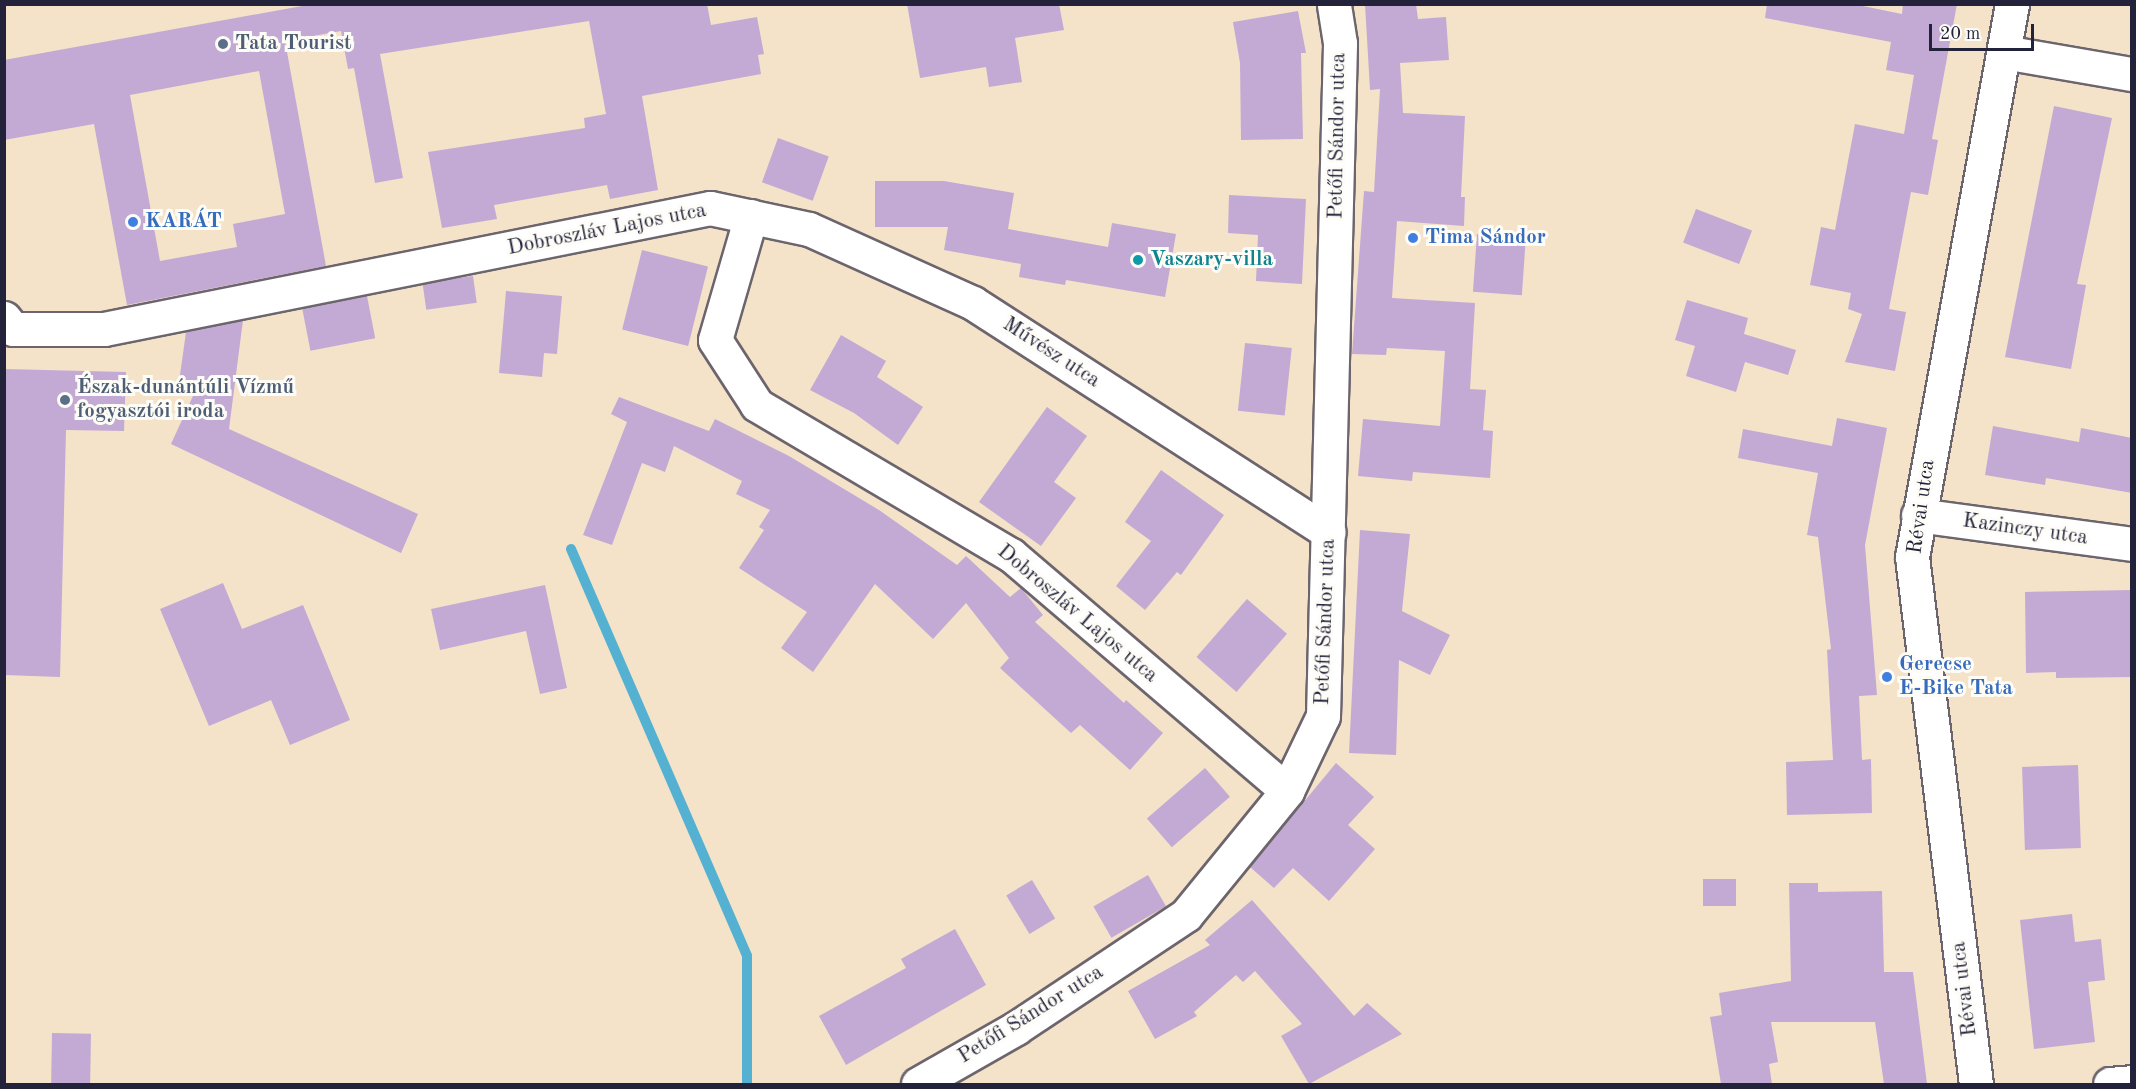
<!DOCTYPE html>
<html>
<head>
<meta charset="utf-8">
<style>
  body { margin:0 }
  #map { position:relative; width:2136px; height:1089px; overflow:hidden; background:#f4e2c9; font-family:"Old Standard TT",serif }
  div>[style] { position:absolute }
  [style*='--x'] { left:calc(var(--x)*1px); top:calc(var(--y)*1px); width:calc(var(--w)*1px); rotate:calc(var(--a)*1deg) }
  .stream>* { height:10px; margin:-5px; padding:0 5px; transform-origin:5px; border-radius:5px; background:#54b1d2 }
  .building>* { inset:0; background:#c3aad4; transform-origin:0 0 }
  .roads { filter:drop-shadow(2px 0 #6c656d) drop-shadow(-2px 0 #6c656d) drop-shadow(0 2px #6c656d) drop-shadow(0 -2px #6c656d) }
  .street>* { height:33px; margin:-16.5px; padding:0 16.5px; transform-origin:16.5px; border-radius:16.5px; background:#fff }
  .dots>* { width:16px; height:16px; translate:-50% -50%; box-sizing:border-box; border:3px solid #fdfcf7; border-radius:50% }
  span { translate:-50% -50%; white-space:nowrap; text-align:center; line-height:1.15; -webkit-text-stroke:6px #fdfcf7; paint-order:stroke }
  .service-label { font-size:21px; color:#4e5e75; font-weight:700 }
  .left { translate:0 -50%; text-align:left }
  .street-label { font-size:21px; color:#22223b }
  .shop-label { font-size:21px; color:#366cbe; font-weight:700 }
  .culture-label { font-size:21px; color:#0d838f; font-weight:700 }
  .frame { position:absolute; inset:0; border:6px solid #22223b; pointer-events:none }
  .scale { position:absolute; left:1929px; top:24px; width:105px; height:27px; box-sizing:border-box; border:3px solid #22223b; border-top:0; padding-left:8px; font-size:18px; line-height:21px; white-space:nowrap; color:#22223b; -webkit-text-stroke:4px #fdfcf7; paint-order:stroke }
</style>
</head>
<body>
<div id="map">
  <div class="stream">
    <div style="--x:571;--y:549;--w:443;--a:66.6"></div>
    <div style="--x:747;--y:956;--w:128;--a:90"></div>
  </div>
  <div class="building">
    <div style="clip-path:polygon(evenodd,313px 4px,707px 4px,711px 25px,757px 17px,764px 54px,758px 55px,761px 74px,642px 96px,658px 190px,610px 199px,607px 185px,494px 205px,497px 219px,442px 228px,428px 152px,585px 128px,584px 118px,606px 114px,589px 21px,380px 54px,403px 178px,375px 183px,354px 68px,348px 69px,341px 31px,285px 41px,326px 266px,127px 305px,94px 124px,4px 140px,4px 60px,313px 4px,259px 71px,285px 214px,233px 224px,237px 247px,160px 261px,130px 95px,259px 71px)"></div>
    <div style="clip-path:polygon(907px 4px,1059px 4px,1064px 30px,1015px 38px,1022px 82px,989px 87px,986px 67px,920px 78px)"></div>
    <div style="clip-path:polygon(1365px 4px,1416px 4px,1418px 19px,1446px 17px,1449px 60px,1400px 63px,1403px 113px,1465px 116px,1461px 197px,1465px 197px,1464px 226px,1397px 221px,1392px 298px,1475px 303px,1470px 389px,1486px 390px,1483px 430px,1493px 431px,1490px 478px,1413px 472px,1412px 481px,1358px 476px,1363px 419px,1440px 426px,1445px 351px,1387px 348px,1386px 355px,1352px 354px,1364px 191px,1374px 192px,1380px 89px,1370px 90px)"></div>
    <div style="clip-path:polygon(1767px 4px,1853px 4px,1902px 14px,1903px 4px,1957px 4px,1932px 139px,1938px 140px,1928px 195px,1911px 192px,1889px 309px,1906px 312px,1895px 371px,1845px 362px,1862px 314px,1848px 309px,1851px 293px,1810px 285px,1821px 227px,1835px 230px,1855px 124px,1904px 134px,1914px 75px,1886px 70px,1891px 42px,1765px 18px)"></div>
    <div style="clip-path:polygon(1298px 11px,1306px 53px,1301px 53px,1303px 139px,1241px 140px,1240px 63px,1233px 22px)"></div>
    <div style="clip-path:polygon(2054px 106px,2112px 118px,2077px 284px,2086px 285px,2071px 369px,2005px 357px)"></div>
    <div style="left:778px;top:138px;width:54px;height:47px;rotate:20deg"></div>
    <div style="clip-path:polygon(875px 181px,944px 181px,1014px 193px,1008px 229px,1108px 247px,1112px 223px,1176px 234px,1165px 297px,1066px 280px,1065px 285px,1019px 277px,1021px 264px,944px 250px,948px 227px,875px 227px)"></div>
    <div style="clip-path:polygon(1229px 195px,1306px 199px,1302px 284px,1256px 281px,1258px 235px,1228px 233px)"></div>
    <div style="left:1696px;top:209px;width:60px;height:36px;rotate:21deg"></div>
    <div style="left:1477px;top:234px;width:49px;height:58px;rotate:4deg"></div>
    <div style="left:642px;top:250px;width:68px;height:82px;rotate:14deg"></div>
    <div style="left:473px;top:276px;width:27px;height:51px;rotate:82deg"></div>
    <div style="clip-path:polygon(506px 291px,562px 296px,557px 354px,544px 353px,542px 377px,499px 373px)"></div>
    <div style="left:367px;top:296px;width:43px;height:66px;rotate:79deg"></div>
    <div style="clip-path:polygon(1687px 300px,1748px 318px,1744px 334px,1796px 350px,1788px 375px,1745px 362px,1736px 392px,1686px 376px,1695px 346px,1675px 340px)"></div>
    <div style="clip-path:polygon(243px 320px,229px 429px,418px 514px,401px 553px,171px 444px,198px 385px,179px 382px,186px 332px)"></div>
    <div style="clip-path:polygon(841px 335px,886px 361px,877px 377px,923px 407px,898px 445px,854px 413px,810px 390px)"></div>
    <div style="left:1245px;top:343px;width:47px;height:68px;rotate:6deg"></div>
    <div style="clip-path:polygon(4px 369px,126px 372px,124px 431px,66px 430px,60px 677px,4px 675px)"></div>
    <div style="clip-path:polygon(619px 397px,709px 431px,715px 419px,789px 456px,879px 510px,957px 565px,966px 556px,1010px 597px,1021px 588px,1043px 615px,1035px 622px,1124px 703px,1126px 700px,1163px 733px,1130px 770px,1080px 725px,1071px 733px,1000px 668px,1009px 658px,966px 603px,933px 639px,875px 584px,813px 672px,781px 648px,807px 612px,739px 568px,764px 530px,759px 527px,770px 510px,736px 494px,742px 481px,674px 446px,665px 472px,642px 463px,612px 545px,583px 535px,627px 422px,611px 414px)"></div>
    <div style="clip-path:polygon(1047px 407px,1087px 436px,1054px 482px,1076px 498px,1041px 546px,979px 502px)"></div>
    <div style="clip-path:polygon(1837px 418px,1887px 428px,1865px 545px,1877px 695px,1859px 696px,1862px 760px,1871px 759px,1872px 813px,1787px 815px,1786px 762px,1833px 760px,1827px 650px,1831px 649px,1818px 537px,1807px 535px,1818px 473px,1738px 458px,1743px 429px,1832px 446px)"></div>
    <div style="clip-path:polygon(1993px 426px,2079px 442px,2081px 428px,2132px 438px,2132px 493px,2046px 478px,2045px 485px,1985px 475px)"></div>
    <div style="clip-path:polygon(1161px 470px,1224px 515px,1181px 575px,1177px 572px,1145px 610px,1116px 586px,1151px 541px,1125px 522px)"></div>
    <div style="clip-path:polygon(1360px 530px,1410px 534px,1402px 611px,1450px 635px,1430px 675px,1399px 660px,1396px 755px,1349px 753px)"></div>
    <div style="clip-path:polygon(223px 583px,242px 629px,303px 605px,350px 720px,290px 745px,271px 700px,209px 726px,160px 609px)"></div>
    <div style="clip-path:polygon(545px 585px,567px 688px,540px 694px,526px 631px,440px 650px,431px 609px)"></div>
    <div style="clip-path:polygon(2132px 590px,2132px 677px,2056px 678px,2056px 672px,2026px 673px,2025px 592px)"></div>
    <div style="left:1247px;top:599px;width:53px;height:77px;rotate:41deg"></div>
    <div style="clip-path:polygon(1336px 763px,1374px 797px,1348px 825px,1375px 849px,1329px 901px,1293px 868px,1274px 888px,1250px 867px)"></div>
    <div style="left:2078px;top:765px;width:83px;height:56px;rotate:88deg"></div>
    <div style="left:1205px;top:768px;width:38px;height:77px;rotate:49deg"></div>
    <div style="left:1148px;top:875px;width:36px;height:63px;rotate:60deg"></div>
    <div style="left:1703px;top:879px;width:33px;height:27px"></div>
    <div style="left:1032px;top:880px;width:45px;height:30px;rotate:59deg"></div>
    <div style="clip-path:polygon(1789px 883px,1818px 883px,1818px 892px,1882px 891px,1884px 972px,1913px 972px,1927px 1084px,1884px 1084px,1875px 1022px,1771px 1022px,1778px 1062px,1769px 1064px,1772px 1084px,1721px 1084px,1710px 1017px,1722px 1015px,1719px 993px,1791px 981px)"></div>
    <div style="clip-path:polygon(1252px 900px,1354px 1016px,1367px 1003px,1402px 1034px,1309px 1084px,1281px 1036px,1302px 1024px,1255px 971px,1243px 982px,1236px 975px,1194px 1012px,1197px 1016px,1155px 1039px,1128px 991px,1210px 945px,1205px 940px)"></div>
    <div style="clip-path:polygon(2072px 914px,2075px 942px,2101px 939px,2105px 980px,2088px 982px,2095px 1042px,2034px 1049px,2020px 920px)"></div>
    <div style="clip-path:polygon(955px 929px,986px 985px,846px 1065px,819px 1016px,906px 968px,901px 959px)"></div>
    <div style="left:52px;top:1033px;width:39px;height:51px;rotate:1deg"></div>
  </div>
  <div class="roads">
    <div class="street">
      <div style="--x:2004;--y:52;--w:130;--a:9.8"></div>
      <div style="--x:751;--y:216;--w:129;--a:106.2"></div>
      <div style="--x:715;--y:340;--w:77;--a:57.1"></div>
      <div style="--x:757;--y:405;--w:295;--a:30.6"></div>
      <div style="--x:1011;--y:555;--w:363;--a:40.5"></div>
      <div style="--x:4;--y:318;--w:14;--a:51"></div>
      <div style="--x:13;--y:329;--w:91;--a:0"></div>
      <div style="--x:104;--y:329;--w:618;--a:-11.29"></div>
      <div style="--x:710;--y:208;--w:101;--a:12"></div>
      <div style="--x:809;--y:229;--w:180;--a:24.3"></div>
      <div style="--x:973;--y:303;--w:423;--a:32.8"></div>
      <div style="--x:1918;--y:515;--w:216;--a:7.7"></div>
      <div style="--x:918;--y:1084;--w:113;--a:-29.7"></div>
      <div style="--x:1016;--y:1028;--w:204;--a:-33.6"></div>
      <div style="--x:1186;--y:915;--w:160;--a:-50.8"></div>
      <div style="--x:1287;--y:791;--w:83;--a:-64.4"></div>
      <div style="--x:1323;--y:716;--w:673;--a:-88.55"></div>
      <div style="--x:1340;--y:43;--w:39;--a:-99"></div>
      <div style="--x:1976;--y:1084;--w:531;--a:-96.92"></div>
      <div style="--x:1912;--y:557;--w:562;--a:-79.75"></div>
      <div style="--x:2110;--y:1084;--w:22;--a:-5"></div>
    </div>
  </div>
  <div class="dots">
    <div style="left:223px;top:44px;background:#5c6f8a"></div>
    <div style="left:133px;top:222px;background:#3f7fe0"></div>
    <div style="left:1413px;top:238px;background:#3f7fe0"></div>
    <div style="left:1138px;top:260px;background:#0f9aa8"></div>
    <div style="left:65px;top:400px;background:#5c6f8a"></div>
    <div style="left:1887px;top:677px;background:#3f7fe0"></div>
  </div>
  <div class="service-label">
    <span class="left" style="left:235px;top:44px">Tata Tourist</span>
    <span class="left" style="left:77px;top:400px">Észak-dunántúli Vízmű<br>fogyasztói iroda</span>
  </div>
  <div class="street-label">
    <span style="left:1338px;top:136px;rotate:-89deg">Petőfi Sándor utca</span>
    <span style="left:607px;top:230px;rotate:-11deg">Dobroszláv Lajos utca</span>
    <span style="left:1051px;top:353px;rotate:33deg">Művész utca</span>
    <span style="left:1922px;top:507px;rotate:-82deg">Révai utca</span>
    <span style="left:2025px;top:530px;rotate:8deg">Kazinczy utca</span>
    <span style="left:1077px;top:614px;rotate:40deg">Dobroszláv Lajos utca</span>
    <span style="left:1326px;top:622px;rotate:-88deg">Petőfi Sándor utca</span>
    <span style="left:1965px;top:989px;rotate:-97deg">Révai utca</span>
    <span style="left:1031px;top:1015px;rotate:-32deg">Petőfi Sándor utca</span>
  </div>
  <div class="shop-label">
    <span class="left" style="left:145px;top:222px">KARÁT</span>
    <span class="left" style="left:1425px;top:238px">Tima Sándor</span>
    <span class="left" style="left:1899px;top:677px">Gerecse<br>E-Bike Tata</span>
  </div>
  <div class="culture-label">
    <span class="left" style="left:1150px;top:260px">Vaszary-villa</span>
  </div>
  <div class="frame"></div>
  <div class="scale">20 m</div>
</div>
</body>
</html>
